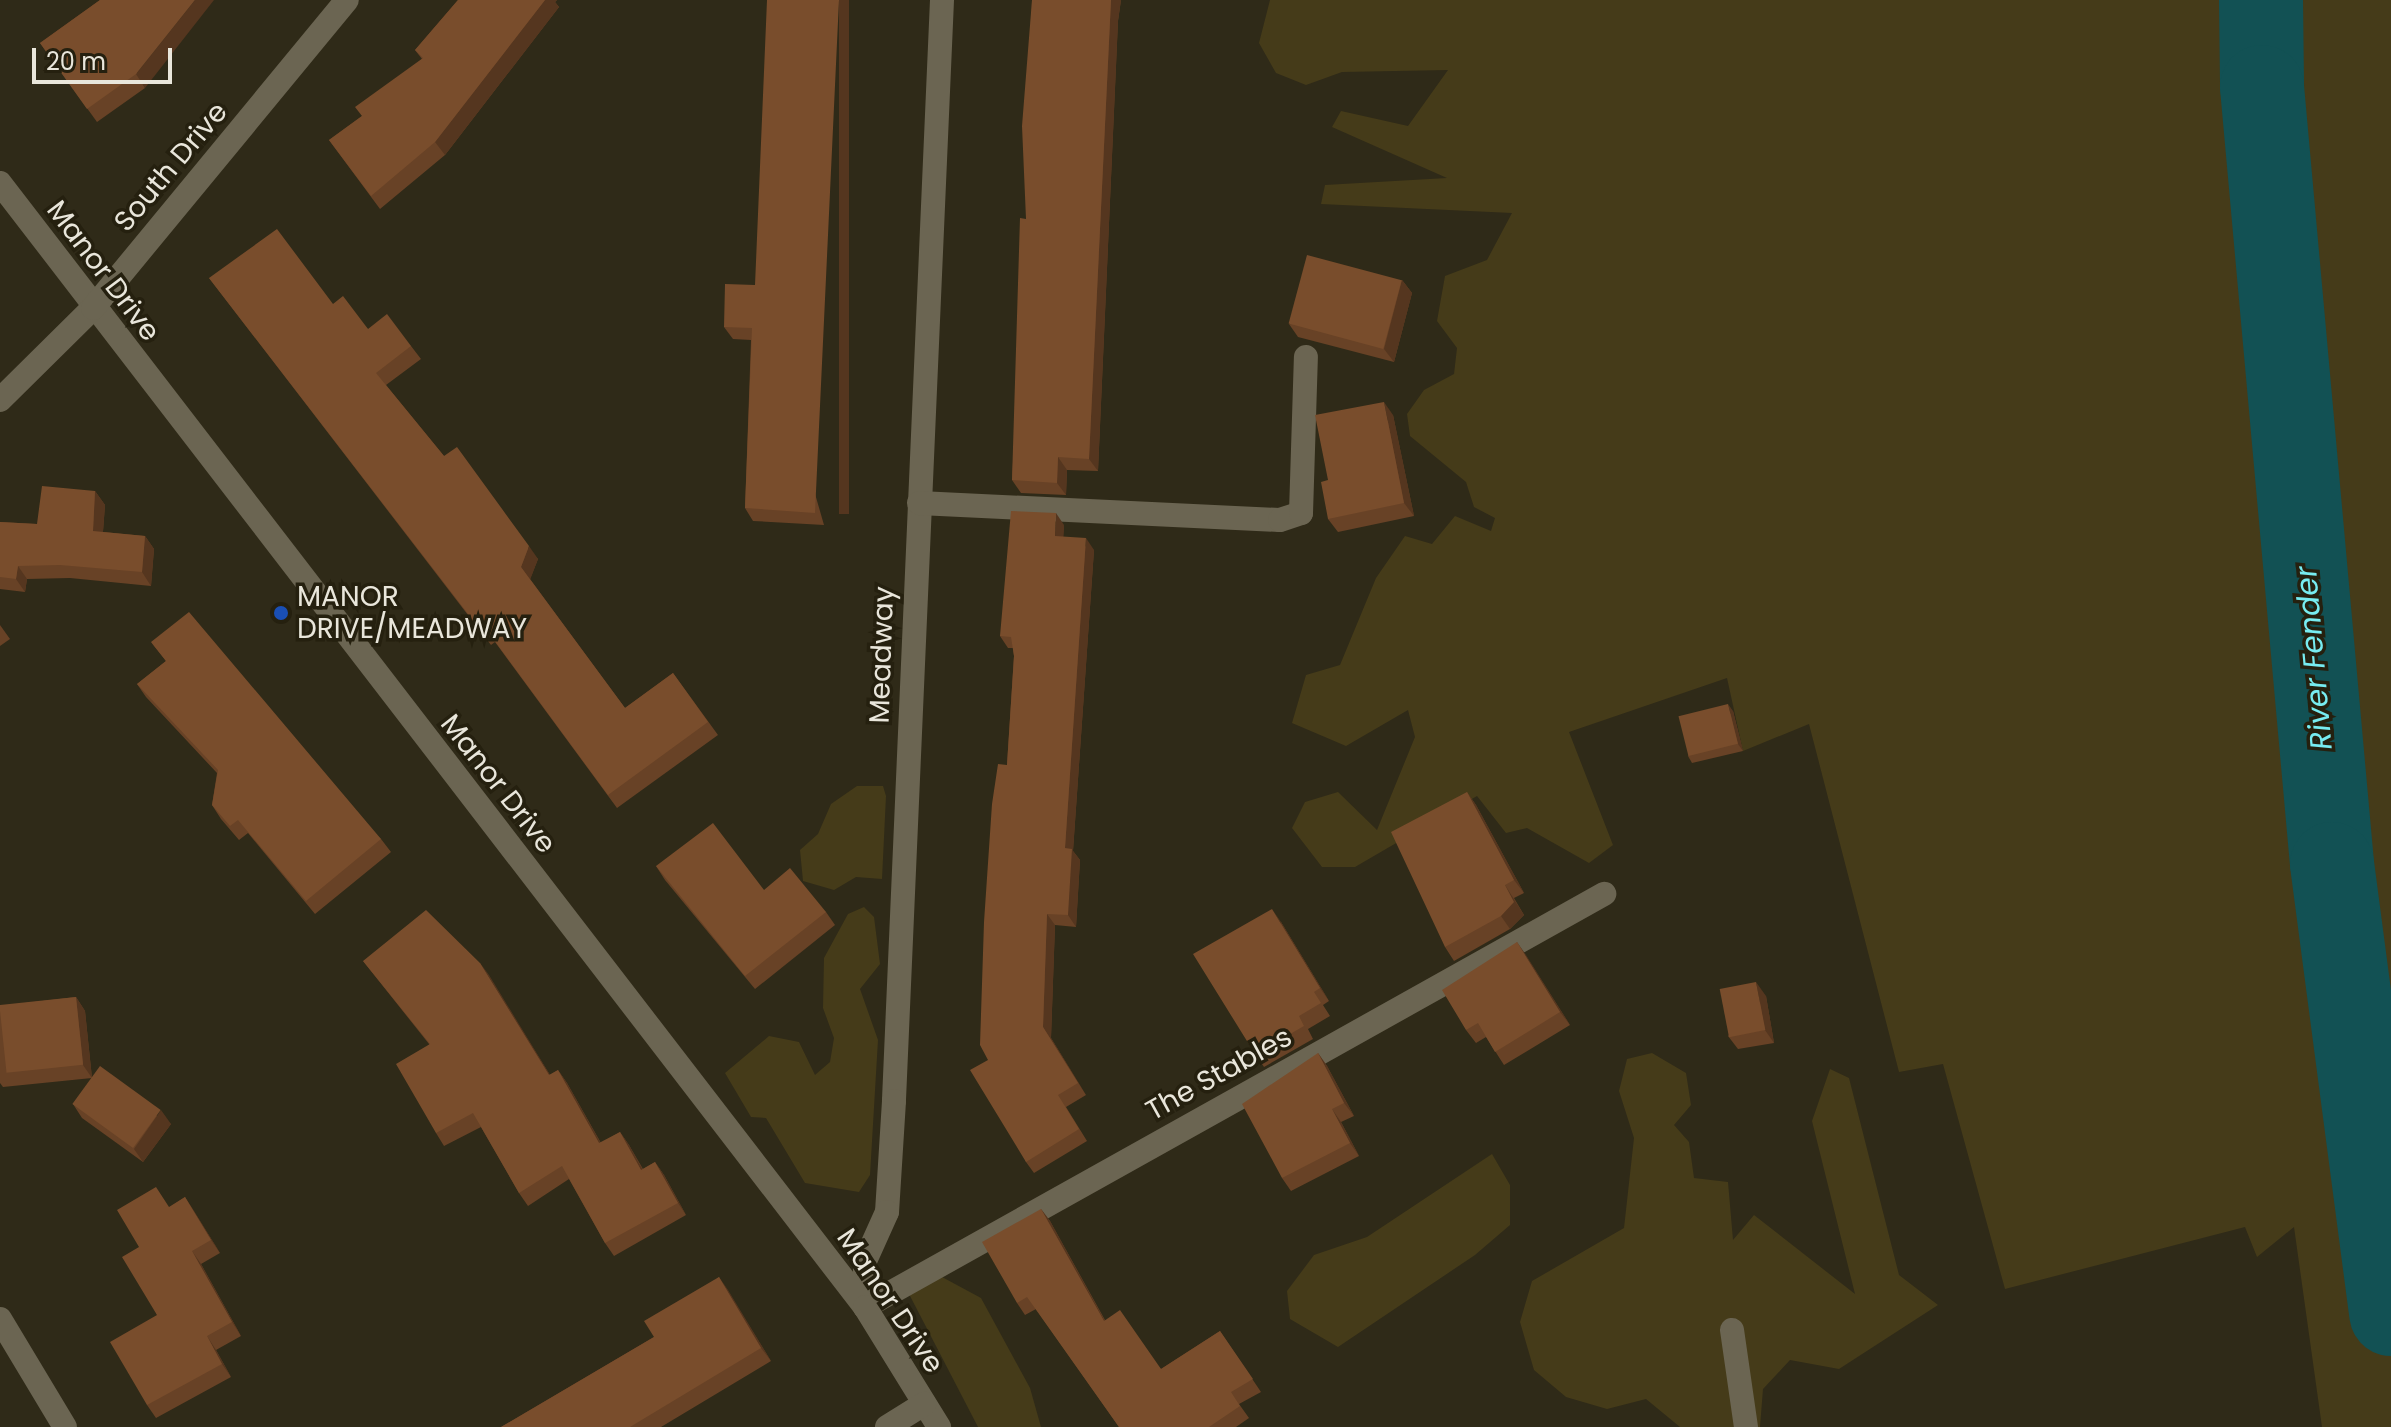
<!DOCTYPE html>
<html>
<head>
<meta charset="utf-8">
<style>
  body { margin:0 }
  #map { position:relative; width:2391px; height:1427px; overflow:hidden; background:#2f2a18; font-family:Poppins,sans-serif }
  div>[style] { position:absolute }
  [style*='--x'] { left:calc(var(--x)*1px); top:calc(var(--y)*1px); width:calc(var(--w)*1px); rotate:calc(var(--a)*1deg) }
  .green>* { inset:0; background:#453b19 }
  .river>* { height:84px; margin:-42px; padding:0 42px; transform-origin:42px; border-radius:42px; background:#125154 }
  .minor>* { height:24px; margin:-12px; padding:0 12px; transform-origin:12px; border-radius:12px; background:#6b6552 }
  .wall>* { inset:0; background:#684226 }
  .shaded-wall>* { inset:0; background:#55361f; transform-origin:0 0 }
  .building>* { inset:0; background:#794d2c; transform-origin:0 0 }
  .dots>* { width:22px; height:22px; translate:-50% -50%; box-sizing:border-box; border:4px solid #25200f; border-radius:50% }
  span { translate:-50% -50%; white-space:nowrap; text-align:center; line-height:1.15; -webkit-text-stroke:7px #25200f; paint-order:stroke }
  .street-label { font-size:28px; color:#e9e6db }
  .poi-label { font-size:28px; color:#e9e6db }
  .left { translate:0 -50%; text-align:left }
  .water-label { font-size:30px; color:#77ecf1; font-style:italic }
  .scale { position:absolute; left:32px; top:48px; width:140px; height:36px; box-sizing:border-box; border:4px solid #e9e6db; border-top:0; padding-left:10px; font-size:24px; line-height:28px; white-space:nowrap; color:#e9e6db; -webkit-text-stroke:6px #25200f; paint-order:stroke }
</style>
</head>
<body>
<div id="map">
  <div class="green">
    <div style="clip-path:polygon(1270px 0,2391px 0,2391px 1427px,2322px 1427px,2294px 1227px,2257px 1257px,2245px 1227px,2005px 1289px,1943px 1064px,1899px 1072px,1809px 724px,1743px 751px,1727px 678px,1569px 732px,1613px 845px,1589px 863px,1527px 828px,1506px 833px,1477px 796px,1355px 867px,1322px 867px,1292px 828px,1305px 802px,1338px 792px,1377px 830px,1415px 737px,1408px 710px,1346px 746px,1292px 723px,1306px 675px,1340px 665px,1376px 578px,1405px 536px,1432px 544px,1455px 516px,1491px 531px,1495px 518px,1474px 507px,1466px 482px,1410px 436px,1407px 414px,1424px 390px,1454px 374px,1457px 348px,1437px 321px,1445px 276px,1487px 260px,1512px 213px,1321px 204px,1325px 185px,1447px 178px,1332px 127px,1341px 111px,1408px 126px,1448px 70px,1342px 72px,1306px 85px,1276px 73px,1259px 43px)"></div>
    <div style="clip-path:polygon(857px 786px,883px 786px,886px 796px,882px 879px,856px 877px,834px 890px,803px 881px,800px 850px,818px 834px,831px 804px)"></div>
    <div style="clip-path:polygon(864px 907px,874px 917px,880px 964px,860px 989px,878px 1040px,870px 1175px,859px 1192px,805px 1183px,766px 1118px,751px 1117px,725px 1073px,769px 1036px,799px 1042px,815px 1075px,830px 1062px,834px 1038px,823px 1008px,824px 958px,848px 914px)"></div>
    <div style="clip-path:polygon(1652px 1053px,1686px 1073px,1691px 1105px,1674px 1125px,1689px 1142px,1694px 1178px,1728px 1182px,1733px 1240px,1754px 1215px,1855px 1294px,1812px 1121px,1830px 1069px,1849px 1078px,1899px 1275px,1938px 1305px,1839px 1369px,1790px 1360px,1763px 1389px,1760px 1427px,1680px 1427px,1646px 1399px,1607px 1409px,1566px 1397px,1534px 1370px,1520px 1322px,1532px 1281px,1624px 1228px,1634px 1138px,1619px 1091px,1627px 1059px)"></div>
    <div style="clip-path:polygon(1492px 1154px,1510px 1185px,1510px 1225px,1475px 1255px,1338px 1347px,1290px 1319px,1287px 1291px,1314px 1255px,1367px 1237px)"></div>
    <div style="clip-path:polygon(942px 1277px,981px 1298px,1030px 1388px,1041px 1427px,978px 1427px,909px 1294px)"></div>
  </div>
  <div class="river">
    <div style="--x:2261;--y:0;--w:87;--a:89.3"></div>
    <div style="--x:2262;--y:87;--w:780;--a:84.85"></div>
    <div style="--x:2332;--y:864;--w:454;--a:82.5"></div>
  </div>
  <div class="minor">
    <div style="--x:942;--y:0;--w:1102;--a:92.5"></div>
    <div style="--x:894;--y:1101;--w:111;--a:93.6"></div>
    <div style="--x:887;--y:1212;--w:54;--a:114.2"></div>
    <div style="--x:865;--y:1261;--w:46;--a:90"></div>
    <div style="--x:865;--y:1307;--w:847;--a:-29.2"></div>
    <div style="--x:0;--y:183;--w:1418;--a:52.42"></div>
    <div style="--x:865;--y:1307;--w:141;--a:58.3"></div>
    <div style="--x:0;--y:400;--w:131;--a:-44.7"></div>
    <div style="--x:93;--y:308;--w:399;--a:-50.5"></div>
    <div style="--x:919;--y:503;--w:361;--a:2.7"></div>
    <div style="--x:1280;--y:520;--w:22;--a:-18"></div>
    <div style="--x:1301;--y:513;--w:156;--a:-88.2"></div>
    <div style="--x:0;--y:1319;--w:126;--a:59"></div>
    <div style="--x:1732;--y:1330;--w:98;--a:81.8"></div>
    <div style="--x:887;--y:1427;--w:44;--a:-31.9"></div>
  </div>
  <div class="wall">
    <div style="clip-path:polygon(100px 0,145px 88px,97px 122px,40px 43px)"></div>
    <div style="clip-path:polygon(458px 0,557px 0,555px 2px,559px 7px,445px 155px,380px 209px,329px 140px,362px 116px,422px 59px,415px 50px)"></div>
    <div style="clip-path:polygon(1032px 0,1121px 0,1118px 21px,1098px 471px,1067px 470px,1066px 495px,1021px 493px,1012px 480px,1026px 219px)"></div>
    <div style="clip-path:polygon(209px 278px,333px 304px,368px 329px,411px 346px,421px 359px,386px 385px,444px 456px,538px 559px,530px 579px,625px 708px,673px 673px,718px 735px,617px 808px,495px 642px,491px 645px)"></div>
    <div style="clip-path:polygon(1402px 280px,1412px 293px,1394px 362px,1298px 337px,1289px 324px)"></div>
    <div style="clip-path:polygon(755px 285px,824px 525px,753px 521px,745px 508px,751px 340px,733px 339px,724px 327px)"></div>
    <div style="clip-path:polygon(1393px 415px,1414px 516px,1338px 532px,1328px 519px,1328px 480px)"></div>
    <div style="clip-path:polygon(95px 491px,105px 505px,103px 532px,145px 536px,154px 549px,151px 586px,70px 578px,27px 579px,25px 592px,0 589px,0 522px,37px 524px)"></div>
    <div style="clip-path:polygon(1064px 525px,1063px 537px,1094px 550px,1073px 851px,1080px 860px,1076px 927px,1055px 925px,1051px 1038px,1086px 1095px,1066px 1107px,1087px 1141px,1034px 1173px,1026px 1162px,988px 1060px,1014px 656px,1013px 648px,1008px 648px,1000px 636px)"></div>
    <div style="clip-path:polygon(0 625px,10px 639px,0 646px)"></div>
    <div style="clip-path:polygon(151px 642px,381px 839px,391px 852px,315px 914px,248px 833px,239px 840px,221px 819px,212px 805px,217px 773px,146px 697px,137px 684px,166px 661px)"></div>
    <div style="clip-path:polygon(1733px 711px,1743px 751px,1692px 763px,1688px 756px)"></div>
    <div style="clip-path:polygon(1467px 792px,1476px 805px,1524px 893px,1514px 898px,1524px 915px,1510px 929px,1454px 961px,1445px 947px)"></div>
    <div style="clip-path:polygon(656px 866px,764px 890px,826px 912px,835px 925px,755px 989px,665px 880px)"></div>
    <div style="clip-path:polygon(1281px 922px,1329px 1001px,1323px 1005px,1330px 1016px,1308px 1029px,1313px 1039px,1264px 1067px,1255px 1054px)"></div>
    <div style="clip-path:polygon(1517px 942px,1570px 1025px,1504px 1065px,1486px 1037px,1476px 1043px,1466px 1030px)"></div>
    <div style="clip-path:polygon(363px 961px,480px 963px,550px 1075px,558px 1070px,567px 1083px,601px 1143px,620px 1132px,629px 1145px,643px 1169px,655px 1162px,664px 1175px,686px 1215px,614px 1256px,605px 1243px,569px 1179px,528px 1206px,519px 1193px,481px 1127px,444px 1146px,436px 1133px,429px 1044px)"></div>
    <div style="clip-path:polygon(1766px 996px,1774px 1043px,1738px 1049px,1728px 1036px)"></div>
    <div style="clip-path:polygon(76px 997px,85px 1011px,92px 1078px,171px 1124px,143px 1162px,82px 1118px,73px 1104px,92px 1078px,3px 1087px,0 1083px,0 1006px)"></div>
    <div style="clip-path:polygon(1318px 1053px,1327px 1066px,1354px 1116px,1341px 1122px,1359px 1156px,1291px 1191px,1282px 1178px)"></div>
    <div style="clip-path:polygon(185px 1197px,220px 1253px,201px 1264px,241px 1336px,216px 1350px,231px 1377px,156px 1418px,147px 1405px,157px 1315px,139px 1247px,170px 1207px)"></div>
    <div style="clip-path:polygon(1041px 1209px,1050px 1221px,1105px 1320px,1161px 1369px,1220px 1331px,1261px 1392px,1239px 1404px,1249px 1418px,1236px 1427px,1119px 1427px,1036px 1309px,1025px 1315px,1017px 1303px)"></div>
    <div style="clip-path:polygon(719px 1277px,771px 1361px,661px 1427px,501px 1427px,654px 1337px)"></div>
  </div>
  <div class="shaded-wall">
    <div style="clip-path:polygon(195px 0,214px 0,145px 88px,136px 74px)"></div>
    <div style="clip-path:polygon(545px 0,557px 0,555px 2px,559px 7px,445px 155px,435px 142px)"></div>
    <div style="left:839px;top:0;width:10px;height:514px"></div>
    <div style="clip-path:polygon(1111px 0,1121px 0,1118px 21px,1098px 471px,1089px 459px)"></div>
    <div style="clip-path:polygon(1402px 280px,1412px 293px,1394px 362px,1384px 349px)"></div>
    <div style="clip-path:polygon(1384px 402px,1393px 415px,1414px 516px,1404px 503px)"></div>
    <div style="clip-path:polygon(1058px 457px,1067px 470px,1066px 495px,1057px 483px)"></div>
    <div style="clip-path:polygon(95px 491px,105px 505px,102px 544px,93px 531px)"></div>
    <div style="clip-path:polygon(1056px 513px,1064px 525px,1063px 548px,1055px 536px)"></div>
    <div style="clip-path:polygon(145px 536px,154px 549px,151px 586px,142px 572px)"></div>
    <div style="clip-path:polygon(1086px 538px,1094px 550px,1073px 851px,1080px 860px,1076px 927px,1068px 915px,1065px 848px)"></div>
    <div style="clip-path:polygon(529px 546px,538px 559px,530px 580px,521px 567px)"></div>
    <div style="clip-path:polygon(18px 566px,27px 579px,25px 592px,16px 579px)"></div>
    <div style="clip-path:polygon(1728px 704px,1733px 711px,1743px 751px,1738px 744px)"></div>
    <div style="clip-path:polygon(1467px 792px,1476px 805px,1524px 893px,1514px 880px)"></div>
    <div style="clip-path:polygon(1505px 885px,1524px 915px,1510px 929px,1501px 916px)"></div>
    <div style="clip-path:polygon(1272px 909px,1281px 922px,1329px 1001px,1320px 988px)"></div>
    <div style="clip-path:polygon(1047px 914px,1055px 925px,1051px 1038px,1086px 1095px,1043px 1027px)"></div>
    <div style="clip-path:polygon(1517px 942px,1526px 955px,1570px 1025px,1560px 1012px)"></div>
    <div style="clip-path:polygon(480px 963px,489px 975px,558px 1088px,549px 1075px)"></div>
    <div style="clip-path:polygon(1756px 982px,1766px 996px,1774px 1043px,1765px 1030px)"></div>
    <div style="clip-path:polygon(76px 997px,85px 1011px,92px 1078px,83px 1065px)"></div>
    <div style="clip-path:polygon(1318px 1053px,1327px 1066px,1354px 1116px,1344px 1103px)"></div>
    <div style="clip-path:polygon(558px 1070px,567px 1083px,608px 1156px,599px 1143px)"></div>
    <div style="clip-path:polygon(1332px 1109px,1341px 1122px,1359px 1156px,1350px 1143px)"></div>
    <div style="clip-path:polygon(161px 1110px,171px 1124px,143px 1162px,134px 1149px)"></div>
    <div style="clip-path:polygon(620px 1132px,629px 1145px,650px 1183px,641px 1170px)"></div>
    <div style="clip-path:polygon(655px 1162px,664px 1175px,686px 1215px,678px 1203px)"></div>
    <div style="clip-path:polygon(185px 1197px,194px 1211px,220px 1253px,211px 1240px)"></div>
    <div style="clip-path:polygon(1041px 1209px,1050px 1221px,1112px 1334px,1104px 1321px)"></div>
    <div style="clip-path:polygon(192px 1251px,201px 1264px,241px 1336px,232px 1322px)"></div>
    <div style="clip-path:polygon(719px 1277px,728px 1290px,771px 1361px,761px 1348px)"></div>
    <div style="clip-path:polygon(207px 1336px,216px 1350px,231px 1377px,222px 1364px)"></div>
  </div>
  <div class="building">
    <div style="clip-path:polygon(100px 0,195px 0,136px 74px,87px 109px,40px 43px)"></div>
    <div style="clip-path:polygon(458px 0,545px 0,435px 142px,371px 196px,329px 140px,362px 116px,355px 107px,423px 58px,415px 50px)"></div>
    <div style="clip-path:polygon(767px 0,839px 0,815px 513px,745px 508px,752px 328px,724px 327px,725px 284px,755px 285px)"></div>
    <div style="clip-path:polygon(1032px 0,1111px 0,1089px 459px,1058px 457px,1057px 483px,1012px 480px,1020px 218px,1026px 219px,1022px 126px)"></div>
    <div style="clip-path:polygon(277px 229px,333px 304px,343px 296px,368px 329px,387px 314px,411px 346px,376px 373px,444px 456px,457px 447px,529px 546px,521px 567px,625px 708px,673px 673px,708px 722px,608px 795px,486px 629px,482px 632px,209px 278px)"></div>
    <div style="left:1307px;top:255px;width:98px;height:71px;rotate:15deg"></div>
    <div style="clip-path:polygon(1384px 402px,1404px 503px,1328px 519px,1321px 482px,1328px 480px,1315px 415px)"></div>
    <div style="clip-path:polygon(42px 486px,95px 491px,93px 531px,145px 536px,142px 572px,60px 565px,18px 566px,16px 579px,0 577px,0 522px,37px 524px)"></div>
    <div style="clip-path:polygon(1011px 511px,1056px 513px,1055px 536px,1086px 538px,1065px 848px,1072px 849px,1068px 915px,1047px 914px,1043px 1027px,1078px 1083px,1058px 1095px,1079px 1129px,1026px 1162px,970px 1070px,988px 1060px,980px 1045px,984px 922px,992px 804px,998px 764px,1007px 765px,1014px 656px,1011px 637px,1000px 636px)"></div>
    <div style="clip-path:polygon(189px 612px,381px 839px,306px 901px,238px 820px,230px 826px,212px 805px,218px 770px,137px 684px,166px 661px,151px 642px)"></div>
    <div style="left:1728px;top:704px;width:41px;height:51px;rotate:76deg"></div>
    <div style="clip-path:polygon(1467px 792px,1514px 880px,1505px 885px,1514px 902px,1501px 916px,1445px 947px,1391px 832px)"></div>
    <div style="clip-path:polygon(713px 823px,764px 890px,790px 868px,826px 912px,745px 976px,656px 866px)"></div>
    <div style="clip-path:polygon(1272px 909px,1320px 988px,1314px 992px,1321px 1003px,1299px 1016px,1304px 1026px,1255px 1054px,1193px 954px)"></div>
    <div style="clip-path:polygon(426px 910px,480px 963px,549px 1075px,558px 1070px,599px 1143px,620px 1132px,641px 1170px,655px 1162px,678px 1203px,605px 1243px,562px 1166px,519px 1193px,473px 1113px,436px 1133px,396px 1064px,430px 1044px,363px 961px)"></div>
    <div style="clip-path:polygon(1517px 942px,1560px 1012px,1495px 1052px,1478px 1023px,1466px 1030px,1442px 990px)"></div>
    <div style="left:1756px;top:982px;width:49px;height:37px;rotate:79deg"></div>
    <div style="left:76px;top:997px;width:68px;height:77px;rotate:84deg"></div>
    <div style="clip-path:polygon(1318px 1053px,1344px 1103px,1332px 1109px,1350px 1143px,1282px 1178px,1242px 1104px)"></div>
    <div style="left:100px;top:1066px;width:75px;height:47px;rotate:36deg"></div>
    <div style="clip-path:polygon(156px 1187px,169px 1207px,185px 1197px,211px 1240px,192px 1251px,232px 1322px,207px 1336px,222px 1364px,147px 1405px,110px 1342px,157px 1315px,122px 1257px,139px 1247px,117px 1210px)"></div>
    <div style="clip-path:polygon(1041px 1209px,1104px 1321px,1120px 1310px,1161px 1369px,1220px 1331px,1253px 1379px,1231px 1392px,1240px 1406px,1209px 1427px,1119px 1427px,1027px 1297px,1017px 1303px,982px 1242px)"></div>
    <div style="clip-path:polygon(719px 1277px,761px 1348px,630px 1427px,501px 1427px,654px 1337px,644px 1321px)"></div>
  </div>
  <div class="dots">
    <div style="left:281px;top:613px;background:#1a4fb4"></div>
  </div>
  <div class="street-label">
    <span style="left:171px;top:167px;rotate:-50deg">South Drive</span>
    <span style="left:103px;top:271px;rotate:53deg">Manor Drive</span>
    <span style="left:882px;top:655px;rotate:-88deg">Meadway</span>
    <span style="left:498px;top:784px;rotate:52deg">Manor Drive</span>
    <span style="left:1219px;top:1074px;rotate:-29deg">The Stables</span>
    <span style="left:890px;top:1301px;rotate:56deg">Manor Drive</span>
  </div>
  <div class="poi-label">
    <span class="left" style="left:297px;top:613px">MANOR<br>DRIVE/MEADWAY</span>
  </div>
  <div class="water-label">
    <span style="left:2314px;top:658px;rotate:-95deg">River Fender</span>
  </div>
  <div class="scale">20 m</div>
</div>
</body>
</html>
